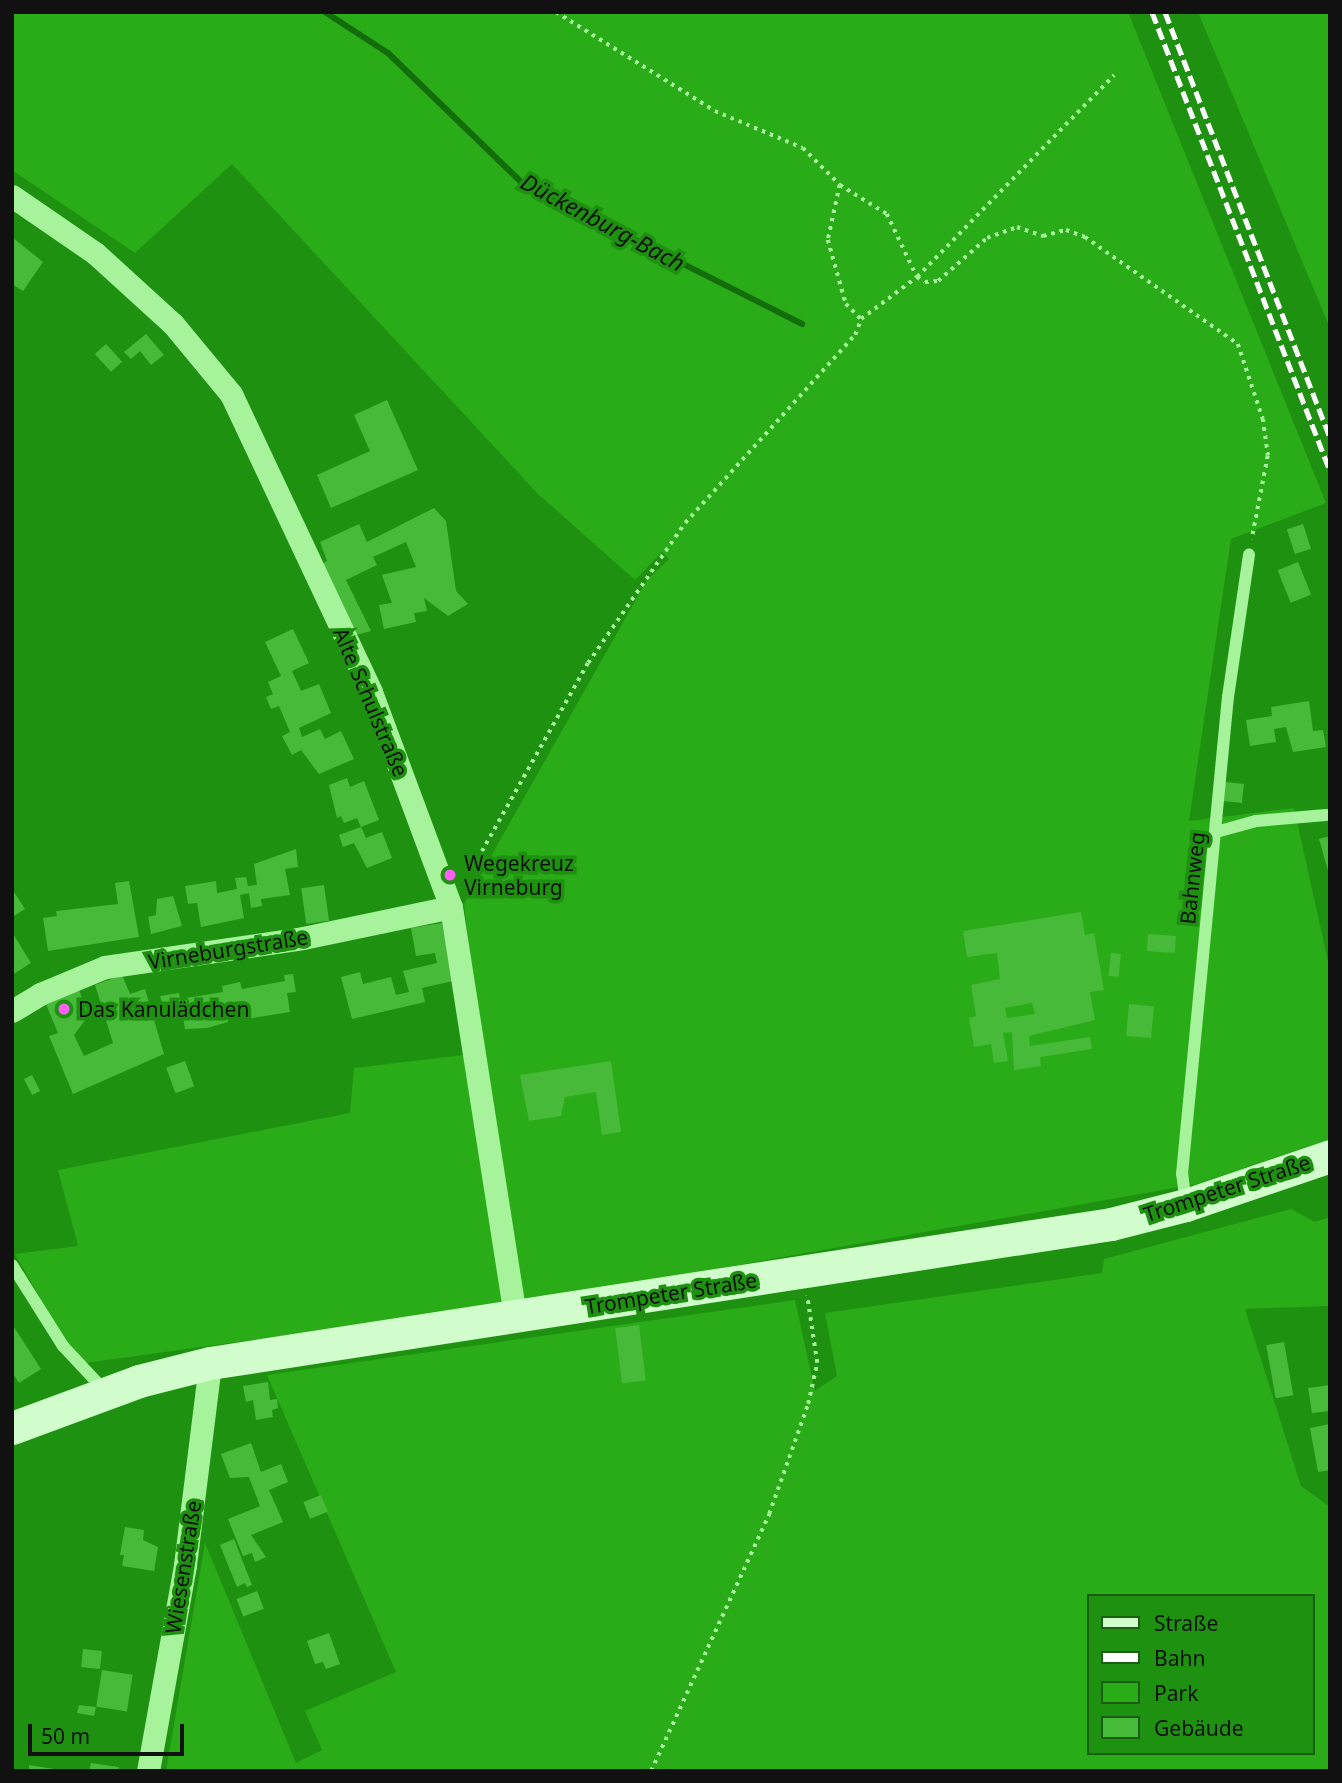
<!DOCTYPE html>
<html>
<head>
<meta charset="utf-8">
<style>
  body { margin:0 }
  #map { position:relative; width:1342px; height:1783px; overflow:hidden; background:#1e9111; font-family:"Noto Sans",sans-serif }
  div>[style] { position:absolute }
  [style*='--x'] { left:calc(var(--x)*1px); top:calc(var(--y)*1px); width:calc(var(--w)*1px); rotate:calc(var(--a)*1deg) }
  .green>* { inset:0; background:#2aab18 }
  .stream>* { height:6px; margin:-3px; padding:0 3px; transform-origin:3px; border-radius:3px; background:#136d0a }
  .building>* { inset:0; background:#48ba39; transform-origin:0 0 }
  .path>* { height:3.5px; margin-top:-1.75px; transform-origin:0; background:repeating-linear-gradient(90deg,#a6f39c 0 3.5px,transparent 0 8.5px) }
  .service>* { height:12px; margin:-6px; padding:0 6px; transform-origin:6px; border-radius:6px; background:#a6f39c }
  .minor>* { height:23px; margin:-11.5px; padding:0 11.5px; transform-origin:11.5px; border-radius:11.5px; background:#a6f39c }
  .secondary>* { height:33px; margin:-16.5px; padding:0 16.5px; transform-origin:16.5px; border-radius:16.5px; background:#d0fdcb }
  .rail>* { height:5px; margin-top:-2.5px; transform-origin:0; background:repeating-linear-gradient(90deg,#fff 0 12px,transparent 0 17px) }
  .dots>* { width:19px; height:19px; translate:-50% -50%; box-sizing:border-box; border:4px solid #1e9111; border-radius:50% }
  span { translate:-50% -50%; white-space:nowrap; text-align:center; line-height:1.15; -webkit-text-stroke:7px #1e9111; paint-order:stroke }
  .street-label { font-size:21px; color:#111 }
  .poi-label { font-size:21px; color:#111 }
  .left { translate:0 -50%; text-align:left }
  .water-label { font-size:23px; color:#111; font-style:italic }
  .frame { position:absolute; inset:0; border:14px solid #111; pointer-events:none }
  .legend { position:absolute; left:1087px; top:1594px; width:228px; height:161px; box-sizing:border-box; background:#1e9111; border:2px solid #195e11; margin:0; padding:9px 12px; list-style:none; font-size:21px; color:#111 }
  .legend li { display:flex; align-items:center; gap:14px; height:35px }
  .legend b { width:35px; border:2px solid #195e11 }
  .scale { position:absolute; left:28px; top:1724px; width:156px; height:32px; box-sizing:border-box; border:4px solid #111; border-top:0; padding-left:9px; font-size:21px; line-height:24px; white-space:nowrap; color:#111; -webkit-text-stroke:5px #1e9111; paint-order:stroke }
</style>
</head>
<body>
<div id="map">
  <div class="green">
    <div style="clip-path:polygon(12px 12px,1128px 12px,1326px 503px,1231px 539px,1189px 821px,1294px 808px,1330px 970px,1330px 1139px,1197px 1184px,529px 1302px,78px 1364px,15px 1254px,78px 1246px,58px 1170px,350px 1113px,354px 1068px,481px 1053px,464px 904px,647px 580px,669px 559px,662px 552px,635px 580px,538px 494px,232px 164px,135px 253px,12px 170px)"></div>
    <div style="clip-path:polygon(1198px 12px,1330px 12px,1330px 328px)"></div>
    <div style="clip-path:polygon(evenodd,1291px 1209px,1315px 1222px,1330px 1217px,1330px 1306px,1245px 1309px,1301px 1486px,1330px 1507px,1330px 1771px,166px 1771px,205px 1543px,296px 1763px,322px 1750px,305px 1711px,396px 1672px,267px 1375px,795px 1300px,815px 1391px,837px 1376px,825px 1313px,1102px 1273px,1104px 1259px,1291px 1209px,1088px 1596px,1312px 1596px,1312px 1753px,1088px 1753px,1088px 1596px)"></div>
  </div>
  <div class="stream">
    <div style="--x:325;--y:12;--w:75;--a:33.1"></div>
    <div style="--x:388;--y:53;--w:185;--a:44.1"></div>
    <div style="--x:521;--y:182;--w:315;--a:26.8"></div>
  </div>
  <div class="building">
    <div style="clip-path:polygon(12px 237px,43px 262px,23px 291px,12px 284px)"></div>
    <div style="clip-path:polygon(146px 334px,164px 355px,151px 365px,140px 351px,131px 359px,124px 352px)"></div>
    <div style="left:106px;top:344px;width:24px;height:15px;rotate:48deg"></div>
    <div style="clip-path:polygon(387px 400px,418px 470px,331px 508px,317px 475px,370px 451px,354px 415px)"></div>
    <div style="clip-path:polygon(434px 508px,446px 521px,456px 591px,468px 604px,448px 616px,424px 598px,427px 611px,414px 613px,416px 622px,384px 629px,379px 605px,392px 603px,382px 575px,416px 567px,406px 542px,373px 557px,377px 565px,346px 580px,371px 631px,352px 636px,320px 565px,327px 561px,320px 542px,359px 524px,367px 542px)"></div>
    <div style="left:1303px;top:524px;width:26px;height:17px;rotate:72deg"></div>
    <div style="left:1298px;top:562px;width:35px;height:22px;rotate:68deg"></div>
    <div style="clip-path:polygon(293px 629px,309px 663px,292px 671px,301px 691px,319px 684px,331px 713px,299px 728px,302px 737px,320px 729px,325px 739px,341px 731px,354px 759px,319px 774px,301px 750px,292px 755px,282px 736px,290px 732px,279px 706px,271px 709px,266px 697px,273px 694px,268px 682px,281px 676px,265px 642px)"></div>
    <div style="clip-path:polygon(1309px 701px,1313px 731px,1323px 730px,1326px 747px,1293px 752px,1286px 727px,1274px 729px,1276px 742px,1250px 746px,1246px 720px,1272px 716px,1271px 707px)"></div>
    <div style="clip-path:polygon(347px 778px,350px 787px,364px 781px,379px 820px,361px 827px,357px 818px,344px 823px,341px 816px,337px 818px,329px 785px)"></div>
    <div style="left:1225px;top:782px;width:19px;height:19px;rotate:6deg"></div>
    <div style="clip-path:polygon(361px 827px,366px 838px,382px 832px,392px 858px,367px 868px,354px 843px,343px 847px,339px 835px)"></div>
    <div style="clip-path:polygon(1330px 836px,1330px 874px,1329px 874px,1319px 839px)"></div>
    <div style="clip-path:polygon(296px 849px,298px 867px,285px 869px,290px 895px,261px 899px,262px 906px,251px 908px,249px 893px,240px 895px,244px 918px,201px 927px,197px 903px,188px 904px,185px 886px,216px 881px,217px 893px,237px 889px,235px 878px,246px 877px,248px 886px,257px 885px,254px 864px)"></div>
    <div style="clip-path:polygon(129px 881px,139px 937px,48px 951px,43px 918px,57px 916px,56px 911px,118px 904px,115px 883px)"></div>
    <div style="left:324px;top:885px;width:36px;height:23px;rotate:82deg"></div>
    <div style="clip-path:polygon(12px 889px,25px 909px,12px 917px)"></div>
    <div style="clip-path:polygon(173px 896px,182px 926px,151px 934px,148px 917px,156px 915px,157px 899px)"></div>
    <div style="clip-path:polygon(evenodd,1081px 912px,1085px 935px,1094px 933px,1104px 990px,1090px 992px,1095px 1020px,1029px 1036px,1030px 1046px,1090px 1037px,1092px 1049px,1040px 1057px,1041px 1066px,1014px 1070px,1012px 1032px,1003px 1033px,1008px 1061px,994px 1063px,991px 1044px,974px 1047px,969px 1018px,976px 1016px,971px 985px,1000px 979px,997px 953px,967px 957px,963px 931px,1081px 912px,1032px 1003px,1035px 1014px,1007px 1018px,1005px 1008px,1032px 1003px)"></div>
    <div style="clip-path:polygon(442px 923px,453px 981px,422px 988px,425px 1002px,352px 1019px,341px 977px,360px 972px,363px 984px,391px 977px,396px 995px,409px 992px,403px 971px,437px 963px,435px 953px,416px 956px,411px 928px)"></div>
    <div style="clip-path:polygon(12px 932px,31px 963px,12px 975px)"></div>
    <div style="left:1148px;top:934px;width:28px;height:17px;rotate:4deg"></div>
    <div style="left:1111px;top:953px;width:10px;height:23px;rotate:6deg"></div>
    <div style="clip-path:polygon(293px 974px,296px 992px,287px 993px,290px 1012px,247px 1019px,244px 1001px,225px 1004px,228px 1022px,207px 1028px,185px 1029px,182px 1011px,166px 1014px,160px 996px,179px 993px,180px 999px,223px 992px,222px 986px,240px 982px,242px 989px,285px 981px,284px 975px)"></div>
    <div style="clip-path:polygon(122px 975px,130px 994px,145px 989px,164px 1054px,73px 1094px,49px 1036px,58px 1033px,45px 1002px,79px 990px,89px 1015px,74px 1035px,84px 1056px,113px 1043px,95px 985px)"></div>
    <div style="left:1129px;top:1004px;width:25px;height:32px;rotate:5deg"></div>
    <div style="left:185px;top:1061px;width:27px;height:20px;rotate:70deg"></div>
    <div style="clip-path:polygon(611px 1061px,621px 1132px,602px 1135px,596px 1092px,565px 1097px,561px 1116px,529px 1121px,520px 1075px)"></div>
    <div style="left:32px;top:1075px;width:18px;height:9px;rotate:63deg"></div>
    <div style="clip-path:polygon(12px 1324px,41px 1369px,19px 1383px,12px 1372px)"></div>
    <div style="left:639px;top:1325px;width:56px;height:24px;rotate:83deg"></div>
    <div style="left:1284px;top:1342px;width:54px;height:18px;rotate:80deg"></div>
    <div style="clip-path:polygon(268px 1382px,270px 1400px,277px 1399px,278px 1408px,272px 1410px,273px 1417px,256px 1420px,253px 1400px,246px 1402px,243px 1386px)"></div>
    <div style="clip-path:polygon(1330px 1385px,1330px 1411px,1312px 1413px,1308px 1388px)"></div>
    <div style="clip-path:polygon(1330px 1424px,1330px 1470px,1318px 1472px,1310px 1428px)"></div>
    <div style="clip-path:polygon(251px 1443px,261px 1472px,281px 1464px,288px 1482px,269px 1490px,283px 1522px,251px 1535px,266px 1557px,255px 1562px,252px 1553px,243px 1556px,228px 1519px,260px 1506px,249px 1477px,230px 1478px,221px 1454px)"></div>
    <div style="left:321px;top:1495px;width:18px;height:19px;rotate:68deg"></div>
    <div style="clip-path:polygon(125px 1527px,144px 1530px,143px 1540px,158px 1547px,154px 1571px,122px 1566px,124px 1555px,120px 1555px)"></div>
    <div style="clip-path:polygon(234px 1539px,252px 1585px,247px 1587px,245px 1583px,237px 1587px,220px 1545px)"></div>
    <div style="left:257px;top:1591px;width:19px;height:22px;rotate:69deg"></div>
    <div style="clip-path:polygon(329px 1633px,340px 1664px,326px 1669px,323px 1662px,315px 1664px,307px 1641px)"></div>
    <div style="left:83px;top:1649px;width:19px;height:18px;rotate:6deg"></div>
    <div style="left:102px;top:1670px;width:31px;height:37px;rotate:9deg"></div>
    <div style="clip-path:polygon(79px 1705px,96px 1707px,94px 1716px,77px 1713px)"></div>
    <div style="clip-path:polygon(91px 1763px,119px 1767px,118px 1771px,89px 1771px)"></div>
    <div style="clip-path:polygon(29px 1765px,54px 1769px,54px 1771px,29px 1771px)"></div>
  </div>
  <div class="path">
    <div style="--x:556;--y:12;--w:187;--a:31.9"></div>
    <div style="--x:715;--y:111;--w:95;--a:22.8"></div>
    <div style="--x:803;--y:148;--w:52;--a:45"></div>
    <div style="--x:840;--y:185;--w:56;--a:102.3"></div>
    <div style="--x:828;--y:240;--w:66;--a:74.3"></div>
    <div style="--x:846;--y:304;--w:21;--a:45"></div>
    <div style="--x:840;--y:185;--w:55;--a:31.7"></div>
    <div style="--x:887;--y:214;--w:70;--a:64.5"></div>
    <div style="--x:917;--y:277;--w:9;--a:32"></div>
    <div style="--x:925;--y:282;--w:13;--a:-4"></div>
    <div style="--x:938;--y:281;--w:65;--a:-41.3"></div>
    <div style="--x:987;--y:238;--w:32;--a:-20"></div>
    <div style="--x:1017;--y:227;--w:28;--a:19"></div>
    <div style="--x:1043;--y:236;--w:24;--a:-15"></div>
    <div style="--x:1066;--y:230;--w:20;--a:20"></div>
    <div style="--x:1085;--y:237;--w:187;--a:35"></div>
    <div style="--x:1238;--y:344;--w:79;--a:71.6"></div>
    <div style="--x:1263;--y:419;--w:37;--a:82"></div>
    <div style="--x:1268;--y:456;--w:85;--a:100.9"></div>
    <div style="--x:465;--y:881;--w:250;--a:-60.6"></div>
    <div style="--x:588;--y:663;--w:170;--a:-55.3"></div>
    <div style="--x:685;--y:523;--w:253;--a:-47.9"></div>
    <div style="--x:855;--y:335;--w:17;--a:-69"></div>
    <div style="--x:861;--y:319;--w:70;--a:-36.9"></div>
    <div style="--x:917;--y:277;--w:282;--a:-45.7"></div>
    <div style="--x:651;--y:1771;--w:283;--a:-65.3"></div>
    <div style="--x:769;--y:1514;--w:117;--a:-70.5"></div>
    <div style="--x:808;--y:1404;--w:42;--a:-77.6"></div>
    <div style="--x:817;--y:1363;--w:68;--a:-98.5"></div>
  </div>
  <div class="service">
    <div style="--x:1216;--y:832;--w:41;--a:-15.4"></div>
    <div style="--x:1256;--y:821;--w:70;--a:-4.9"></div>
    <div style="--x:1186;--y:1205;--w:31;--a:-97"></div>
    <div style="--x:1182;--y:1174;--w:479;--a:-84.5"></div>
    <div style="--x:1228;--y:697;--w:144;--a:-81.6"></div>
    <div style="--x:12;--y:1265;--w:96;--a:57.8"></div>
    <div style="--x:63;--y:1346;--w:63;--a:46.9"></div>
  </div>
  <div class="minor">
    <div style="--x:12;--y:196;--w:101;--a:34.5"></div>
    <div style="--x:95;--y:253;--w:105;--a:42.3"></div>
    <div style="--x:173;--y:324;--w:91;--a:50.4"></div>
    <div style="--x:231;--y:394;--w:329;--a:64.8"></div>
    <div style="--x:371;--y:692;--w:229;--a:69.6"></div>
    <div style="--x:451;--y:907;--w:414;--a:81.1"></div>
    <div style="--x:12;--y:1011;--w:33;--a:-31"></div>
    <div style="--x:40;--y:994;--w:70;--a:-22.6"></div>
    <div style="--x:105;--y:967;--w:200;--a:-8.3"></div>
    <div style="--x:303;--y:938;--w:151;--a:-11.8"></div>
    <div style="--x:148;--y:1771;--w:209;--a:-79.8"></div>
    <div style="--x:185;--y:1565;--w:204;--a:-82.9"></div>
  </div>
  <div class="secondary">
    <div style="--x:12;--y:1428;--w:135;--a:-20.3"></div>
    <div style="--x:139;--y:1381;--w:73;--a:-14.2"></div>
    <div style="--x:210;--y:1363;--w:912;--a:-8.77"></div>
    <div style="--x:1111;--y:1224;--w:77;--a:-14.2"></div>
    <div style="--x:1186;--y:1205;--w:152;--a:-18.8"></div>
  </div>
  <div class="rail">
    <div style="--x:1152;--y:12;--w:493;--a:68.8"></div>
    <div style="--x:1165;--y:12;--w:457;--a:68.8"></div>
  </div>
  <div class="dots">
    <div style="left:450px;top:875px;background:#ff5ef8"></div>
    <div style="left:64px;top:1009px;background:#ff5ef8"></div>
  </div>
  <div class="street-label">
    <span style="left:371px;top:702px;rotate:67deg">Alte Schulstraße</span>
    <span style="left:1192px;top:878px;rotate:-84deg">Bahnweg</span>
    <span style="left:228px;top:949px;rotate:-9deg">Virneburgstraße</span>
    <span style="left:1227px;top:1188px;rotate:-18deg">Trompeter Straße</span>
    <span style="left:671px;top:1293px;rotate:-9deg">Trompeter Straße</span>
    <span style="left:183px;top:1567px;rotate:-81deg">Wiesenstraße</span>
  </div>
  <div class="poi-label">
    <span class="left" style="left:464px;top:875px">Wegekreuz<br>Virneburg</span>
    <span class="left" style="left:78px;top:1009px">Das Kanulädchen</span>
  </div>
  <div class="water-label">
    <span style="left:603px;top:222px;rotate:28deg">Dückenburg-Bach</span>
  </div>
  <div class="frame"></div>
  <ul class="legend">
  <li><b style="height:9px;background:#d0fdcb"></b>Straße</li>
  <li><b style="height:9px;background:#fff"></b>Bahn</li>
  <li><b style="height:19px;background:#2aab18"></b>Park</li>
  <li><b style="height:19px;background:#48ba39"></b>Gebäude</li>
  </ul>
  <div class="scale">50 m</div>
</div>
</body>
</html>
